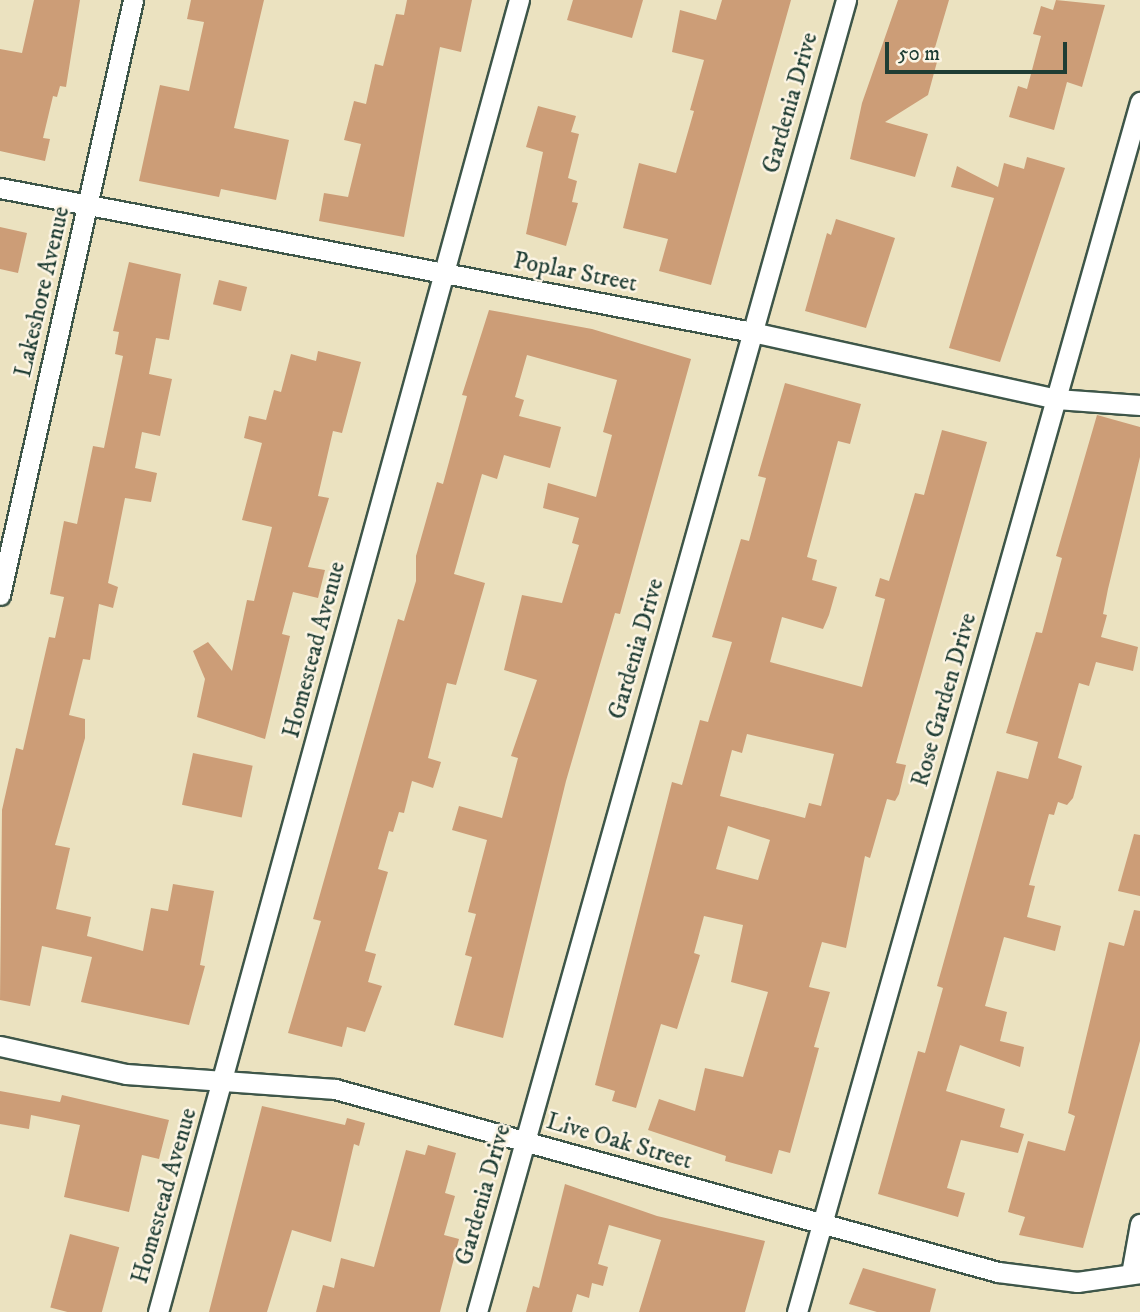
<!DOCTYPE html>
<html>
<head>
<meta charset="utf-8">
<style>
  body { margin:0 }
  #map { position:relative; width:1140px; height:1312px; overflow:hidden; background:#ebe2c0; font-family:"IM FELL DW Pica",serif }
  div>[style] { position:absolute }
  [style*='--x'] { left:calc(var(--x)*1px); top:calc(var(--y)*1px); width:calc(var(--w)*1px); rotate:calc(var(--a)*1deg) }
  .building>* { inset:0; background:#cc9d77; transform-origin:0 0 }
  .roads { filter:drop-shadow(2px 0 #3e5649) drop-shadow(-2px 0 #3e5649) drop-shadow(0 2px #3e5649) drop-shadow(0 -2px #3e5649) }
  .minor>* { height:19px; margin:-9.5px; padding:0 9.5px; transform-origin:9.5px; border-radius:9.5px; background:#fff }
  span { translate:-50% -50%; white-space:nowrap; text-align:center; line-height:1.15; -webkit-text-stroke:5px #fcf5e5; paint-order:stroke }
  .street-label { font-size:24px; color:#1f3d34 }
  .scale { position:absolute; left:885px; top:42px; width:182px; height:32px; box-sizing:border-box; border:4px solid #1f3d34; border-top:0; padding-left:9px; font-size:21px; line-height:24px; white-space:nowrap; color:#1f3d34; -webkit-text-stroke:5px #fcf5e5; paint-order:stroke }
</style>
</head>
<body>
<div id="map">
  <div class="building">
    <div style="clip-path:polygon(34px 0,80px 0,66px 87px,60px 86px,57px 97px,53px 96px,43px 138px,50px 139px,45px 161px,0 151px,0 49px,22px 53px)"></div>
    <div style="clip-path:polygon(191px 0,264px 0,234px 128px,289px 140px,276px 200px,221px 189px,219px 197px,139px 181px,160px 85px,189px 91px,204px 22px,187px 19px)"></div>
    <div style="clip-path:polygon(407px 0,472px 0,461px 52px,440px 47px,404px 237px,319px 221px,324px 193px,348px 197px,361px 144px,344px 140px,354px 101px,366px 104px,375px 64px,383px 66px,396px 14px,404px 15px)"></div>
    <div style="clip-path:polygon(573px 0,643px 0,632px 38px,567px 20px)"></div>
    <div style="clip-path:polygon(722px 0,791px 0,711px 285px,659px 271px,668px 239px,623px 228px,639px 163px,676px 173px,694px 111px,690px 110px,704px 60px,672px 52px,680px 10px,716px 20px)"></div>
    <div style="clip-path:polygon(898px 0,949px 0,931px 61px,937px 62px,928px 95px,885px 122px,928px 134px,915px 177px,850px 159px,862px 103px)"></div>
    <div style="clip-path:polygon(1056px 0,1105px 5px,1082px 87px,1067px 82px,1054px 130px,1009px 117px,1018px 86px,1027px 89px,1041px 36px,1033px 34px,1041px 6px,1053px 10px)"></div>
    <div style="clip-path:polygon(538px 106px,576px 116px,571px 132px,579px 134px,568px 178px,577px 181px,572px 202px,578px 203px,566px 246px,526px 234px,543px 152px,526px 147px)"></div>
    <div style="clip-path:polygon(1027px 157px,1065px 168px,1000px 362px,949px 348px,994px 198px,951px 187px,957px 166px,998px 187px,1004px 163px,1024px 169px)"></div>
    <div style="clip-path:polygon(836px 219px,895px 238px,866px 328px,805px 311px,827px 233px,831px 235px)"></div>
    <div style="clip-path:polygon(0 227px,27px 233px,18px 273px,0 269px)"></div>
    <div style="clip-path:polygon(129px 262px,181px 274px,169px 340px,156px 338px,149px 374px,172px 379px,160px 436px,142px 432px,135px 468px,157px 473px,151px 502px,125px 498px,108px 583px,118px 587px,113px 608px,99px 604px,90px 660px,83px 659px,69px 715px,85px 719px,85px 738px,55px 845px,70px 848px,56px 909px,91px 917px,87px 936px,143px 951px,151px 908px,168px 911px,173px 884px,214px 891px,200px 965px,205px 966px,189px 1025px,81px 1002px,92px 957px,42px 946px,30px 1006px,0 1000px,2px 810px,16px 748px,23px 750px,49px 637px,55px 638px,64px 597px,50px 594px,64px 521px,77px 524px,93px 446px,104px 448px,123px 356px,115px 354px,119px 332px,113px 331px)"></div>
    <div style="left:219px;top:280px;width:29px;height:25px;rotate:14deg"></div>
    <div style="clip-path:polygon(489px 310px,592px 329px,691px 359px,620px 614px,615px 613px,566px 781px,503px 1038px,454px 1025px,472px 957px,465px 955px,476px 914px,468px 912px,487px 840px,452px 830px,459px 806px,502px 818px,518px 758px,511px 756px,537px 680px,504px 670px,522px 595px,562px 603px,579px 545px,572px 543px,579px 518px,543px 508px,548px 483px,596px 497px,612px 435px,603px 432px,617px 380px,527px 355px,515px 397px,524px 400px,519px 416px,561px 427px,550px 468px,504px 455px,497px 479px,482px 474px,454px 574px,485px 583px,456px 685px,447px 683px,428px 758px,441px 762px,433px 788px,412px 781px,404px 813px,399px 812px,393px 832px,389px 831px,378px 869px,388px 872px,365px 951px,376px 954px,368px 982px,382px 986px,365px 1032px,347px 1027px,342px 1047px,288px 1033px,321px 921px,313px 919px,398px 619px,404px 621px,416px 581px,416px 556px,437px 482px,443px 484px,467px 396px,462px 395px)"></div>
    <div style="clip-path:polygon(318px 351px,361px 362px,342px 433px,333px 431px,318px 496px,329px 498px,308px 567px,325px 570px,318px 598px,293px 592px,282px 634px,290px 636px,265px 739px,197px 717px,205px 679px,193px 651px,208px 642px,232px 671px,247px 600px,254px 601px,272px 527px,242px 520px,262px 443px,244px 438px,249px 416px,266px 420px,274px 390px,281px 392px,291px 354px,316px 361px)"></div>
    <div style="clip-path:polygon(evenodd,785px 383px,861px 404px,850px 444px,838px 441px,807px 557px,817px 560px,812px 580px,837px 587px,829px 615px,823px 629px,782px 617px,770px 662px,862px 687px,885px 599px,875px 596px,880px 578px,889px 581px,915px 493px,924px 495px,942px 430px,987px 442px,896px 763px,906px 765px,899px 794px,895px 801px,887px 799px,870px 858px,865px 856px,846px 948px,822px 942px,809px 987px,830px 992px,814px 1047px,819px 1048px,790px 1153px,779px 1150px,772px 1174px,725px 1161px,726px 1156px,648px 1130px,659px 1099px,695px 1111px,705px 1068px,743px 1077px,768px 992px,731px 982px,743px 925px,704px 916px,694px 953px,700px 955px,677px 1029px,661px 1024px,636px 1108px,612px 1101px,615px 1091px,595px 1085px,672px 782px,682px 785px,700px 720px,708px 722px,732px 642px,712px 637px,741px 539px,749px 541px,766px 478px,758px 476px,785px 383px,747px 734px,834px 754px,821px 806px,809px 803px,805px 818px,720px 796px,732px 750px,742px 753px,747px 734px,785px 383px,728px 826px,770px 840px,758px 880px,716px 869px,728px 826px)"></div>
    <div style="clip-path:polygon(1097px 415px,1140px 427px,1140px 457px,1108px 589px,1103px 614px,1107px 615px,1101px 637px,1138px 647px,1133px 671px,1096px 662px,1089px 686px,1079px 683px,1058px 758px,1082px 766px,1073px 798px,1067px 805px,1058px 802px,1054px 815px,1049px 814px,1029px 885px,1035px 886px,1027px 917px,1061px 926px,1055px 951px,1004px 937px,985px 1006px,1007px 1012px,1000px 1041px,1024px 1047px,1020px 1067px,960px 1045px,946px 1091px,1005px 1109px,1000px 1127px,1024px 1134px,1018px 1153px,961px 1140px,947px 1188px,965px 1193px,958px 1217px,878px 1194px,918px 1051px,925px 1053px,943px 988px,937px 986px,997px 771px,1028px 779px,1038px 742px,1006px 733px,1036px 632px,1042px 633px,1062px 558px,1056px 556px)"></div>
    <div style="left:193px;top:753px;width:61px;height:53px;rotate:12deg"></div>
    <div style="clip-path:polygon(1134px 834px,1140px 835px,1140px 896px,1118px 891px)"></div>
    <div style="clip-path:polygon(1134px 910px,1140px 911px,1140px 1041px,1083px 1248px,1019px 1235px,1025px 1217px,1008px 1212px,1028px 1141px,1065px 1151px,1075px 1116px,1068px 1113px,1109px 942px,1124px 946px)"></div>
    <div style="clip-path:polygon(0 1091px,60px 1102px,62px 1095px,169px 1120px,159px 1159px,142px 1155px,129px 1212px,64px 1197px,80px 1125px,31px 1115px,29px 1129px,0 1124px)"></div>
    <div style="clip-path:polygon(262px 1106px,345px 1125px,347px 1118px,365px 1123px,359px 1146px,354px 1144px,331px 1242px,292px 1230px,267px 1312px,209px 1312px)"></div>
    <div style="clip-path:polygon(428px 1145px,456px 1153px,445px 1193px,455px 1196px,444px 1235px,459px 1239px,440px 1312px,316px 1312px,323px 1285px,334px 1288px,341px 1258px,374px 1267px,406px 1150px,425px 1155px)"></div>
    <div style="clip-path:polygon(565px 1184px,657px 1216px,765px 1241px,745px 1312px,639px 1312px,661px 1240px,609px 1225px,598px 1264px,608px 1267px,603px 1286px,592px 1283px,589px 1298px,577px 1294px,572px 1312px,526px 1312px,533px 1286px,539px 1288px)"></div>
    <div style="left:70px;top:1234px;width:51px;height:76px;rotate:15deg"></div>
    <div style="clip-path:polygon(863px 1268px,936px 1289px,930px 1312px,877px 1312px,849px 1304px)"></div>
  </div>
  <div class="roads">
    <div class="minor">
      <div style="--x:0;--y:188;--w:766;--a:10.84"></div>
      <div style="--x:752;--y:332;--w:311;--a:12.4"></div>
      <div style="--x:1056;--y:399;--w:84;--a:4.1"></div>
      <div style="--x:0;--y:595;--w:610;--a:-77.4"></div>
      <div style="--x:0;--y:1046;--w:129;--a:12.5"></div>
      <div style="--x:126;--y:1074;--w:210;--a:4.1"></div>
      <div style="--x:335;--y:1089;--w:688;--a:15.43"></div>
      <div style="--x:998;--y:1272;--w:80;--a:7.2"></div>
      <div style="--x:1077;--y:1282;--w:64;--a:-8.1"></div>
      <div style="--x:1131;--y:1274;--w:51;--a:-79.8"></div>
      <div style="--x:158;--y:1312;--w:1361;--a:-74.62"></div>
      <div style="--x:477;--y:1312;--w:1363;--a:-74.29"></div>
      <div style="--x:797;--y:1312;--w:1258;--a:-74.17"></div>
    </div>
  </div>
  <div class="street-label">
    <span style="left:791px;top:103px;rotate:-74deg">Gardenia Drive</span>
    <span style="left:575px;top:273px;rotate:11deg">Poplar Street</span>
    <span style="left:43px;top:292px;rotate:-77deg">Lakeshore Avenue</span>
    <span style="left:637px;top:649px;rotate:-74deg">Gardenia Drive</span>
    <span style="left:315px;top:650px;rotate:-75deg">Homestead Avenue</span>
    <span style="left:945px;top:700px;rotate:-74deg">Rose Garden Drive</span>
    <span style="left:619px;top:1142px;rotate:16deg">Live Oak Street</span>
    <span style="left:484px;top:1195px;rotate:-74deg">Gardenia Drive</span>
    <span style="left:165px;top:1196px;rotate:-74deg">Homestead Avenue</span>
  </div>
  <div class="scale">50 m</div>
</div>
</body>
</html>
